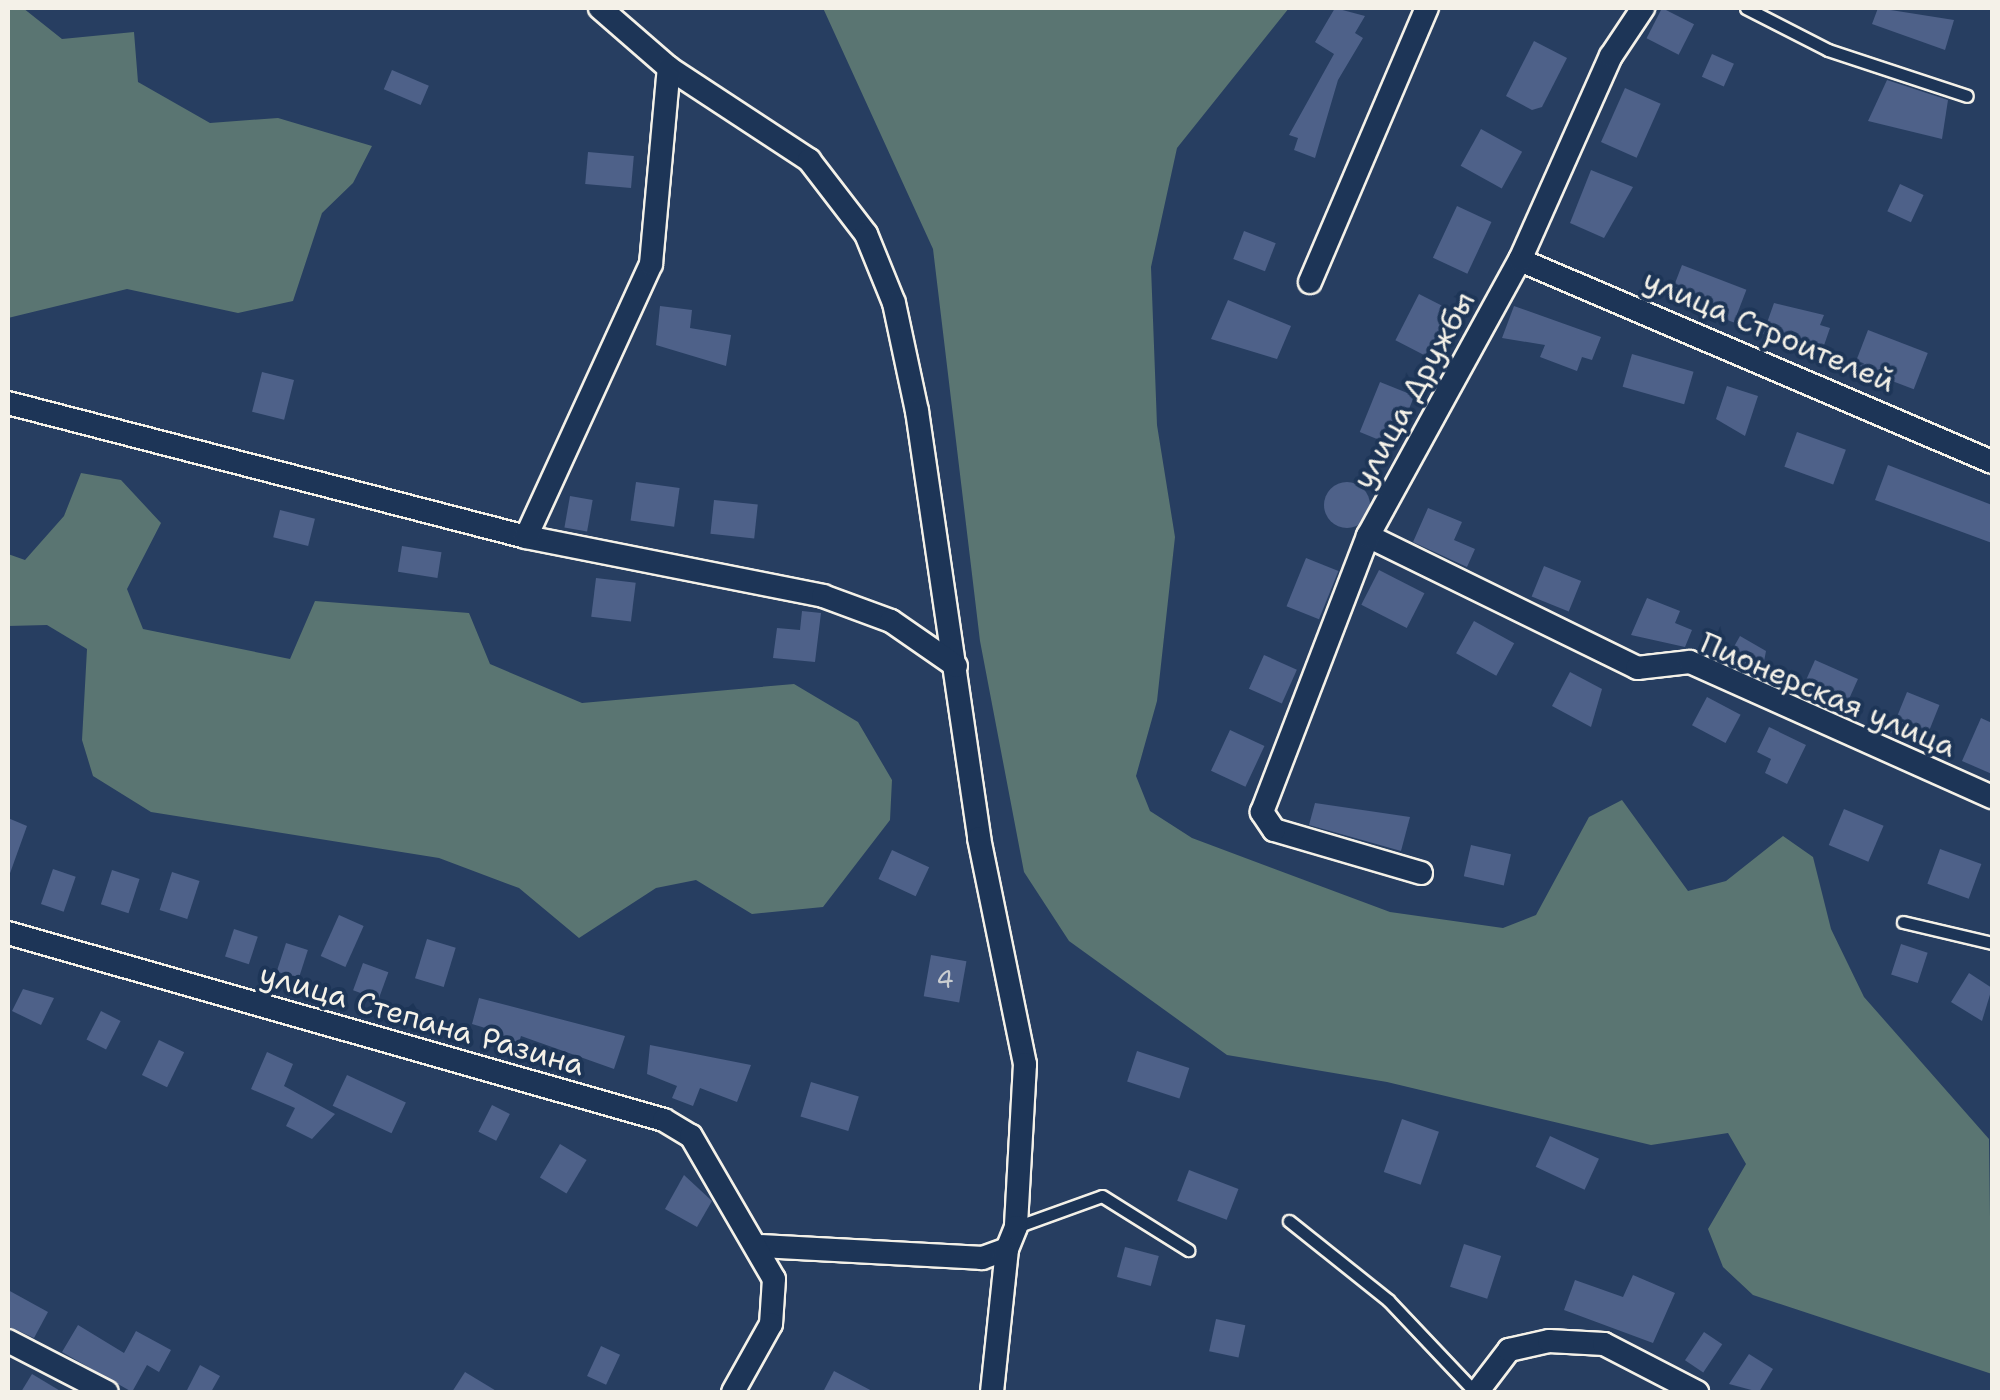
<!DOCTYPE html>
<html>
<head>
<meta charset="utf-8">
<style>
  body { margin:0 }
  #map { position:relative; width:2000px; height:1400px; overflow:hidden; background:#273e61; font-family:"Shantell Sans",sans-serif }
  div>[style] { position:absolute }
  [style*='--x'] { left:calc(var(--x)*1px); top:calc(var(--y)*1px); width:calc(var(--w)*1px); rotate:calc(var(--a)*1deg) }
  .green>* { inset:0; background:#5a7572 }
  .building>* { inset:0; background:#4e6189; transform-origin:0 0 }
  .round { border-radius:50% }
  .roads { filter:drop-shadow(2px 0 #f4f1e8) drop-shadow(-2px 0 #f4f1e8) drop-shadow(0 2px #f4f1e8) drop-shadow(0 -2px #f4f1e8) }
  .lane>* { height:11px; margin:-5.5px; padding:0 5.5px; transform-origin:5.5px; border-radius:5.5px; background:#1d3557 }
  .street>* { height:22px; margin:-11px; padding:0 11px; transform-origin:11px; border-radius:11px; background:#1d3557 }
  span { translate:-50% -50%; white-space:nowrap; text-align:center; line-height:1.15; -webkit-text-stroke:8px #1d3557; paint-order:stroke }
  .number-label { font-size:25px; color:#cacdd0 }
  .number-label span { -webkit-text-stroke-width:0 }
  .street-label { font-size:30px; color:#f4f1e8 }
  .frame { position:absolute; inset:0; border:10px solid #f4f1e8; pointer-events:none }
</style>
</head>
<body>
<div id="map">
  <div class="green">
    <div style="clip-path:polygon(8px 8px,23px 8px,62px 39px,134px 32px,138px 82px,210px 123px,278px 118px,372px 146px,353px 183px,322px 213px,293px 301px,238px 313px,127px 289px,8px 318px)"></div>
    <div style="clip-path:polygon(823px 8px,1289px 8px,1177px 148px,1151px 267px,1157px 425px,1175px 537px,1157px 701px,1136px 776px,1150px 811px,1192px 838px,1390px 912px,1503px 928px,1536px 915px,1589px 817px,1622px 800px,1688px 891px,1726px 881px,1783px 836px,1813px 857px,1831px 929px,1864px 997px,1989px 1139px,1992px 1374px,1753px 1295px,1723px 1267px,1708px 1229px,1746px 1164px,1728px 1133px,1651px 1145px,1387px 1082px,1227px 1055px,1069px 941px,1024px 872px,980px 641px,933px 249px)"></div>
    <div style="clip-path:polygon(81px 473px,121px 480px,161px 523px,127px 589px,143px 629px,290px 659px,315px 601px,469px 613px,490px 664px,582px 703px,794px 684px,858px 722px,892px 780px,890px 820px,823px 907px,752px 914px,696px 880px,656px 888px,579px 938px,519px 888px,439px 858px,151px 812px,93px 776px,82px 740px,87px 649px,47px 625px,8px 626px,8px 554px,25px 560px,64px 516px)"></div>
  </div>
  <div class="building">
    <div style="clip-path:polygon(1335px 8px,1365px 16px,1355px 33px,1363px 38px,1338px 80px,1315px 158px,1294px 150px,1298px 138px,1289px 135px,1334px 54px,1315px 42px)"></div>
    <div style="left:1662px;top:8px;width:36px;height:34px;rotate:27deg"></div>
    <div style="clip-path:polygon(1878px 8px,1954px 20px,1945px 50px,1872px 24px)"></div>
    <div style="clip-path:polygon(1534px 41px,1567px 58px,1542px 107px,1532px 110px,1506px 96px)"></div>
    <div style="left:1712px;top:54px;width:24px;height:25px;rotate:24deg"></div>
    <div style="left:392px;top:70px;width:40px;height:21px;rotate:23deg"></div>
    <div style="clip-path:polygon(1887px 80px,1948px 100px,1942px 139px,1868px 121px)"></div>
    <div style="left:1625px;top:88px;width:39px;height:59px;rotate:24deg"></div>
    <div style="left:1481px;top:129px;width:47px;height:42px;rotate:29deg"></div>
    <div style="left:588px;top:152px;width:46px;height:32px;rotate:5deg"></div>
    <div style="clip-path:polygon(1591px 170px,1633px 187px,1604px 238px,1570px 223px)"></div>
    <div style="left:1900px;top:184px;width:26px;height:30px;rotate:25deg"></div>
    <div style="left:1457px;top:206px;width:38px;height:57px;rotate:25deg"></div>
    <div style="left:1244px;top:231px;width:34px;height:30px;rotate:21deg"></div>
    <div style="left:1682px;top:265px;width:69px;height:35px;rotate:21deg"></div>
    <div style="left:1419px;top:294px;width:37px;height:52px;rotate:27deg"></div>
    <div style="clip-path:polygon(1228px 300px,1291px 326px,1277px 359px,1211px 339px)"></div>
    <div style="clip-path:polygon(1774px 303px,1824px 315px,1820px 325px,1830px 328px,1821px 354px,1763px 334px)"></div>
    <div style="clip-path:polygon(660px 306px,692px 310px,690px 328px,731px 335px,726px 366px,656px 345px)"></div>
    <div style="clip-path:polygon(1514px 306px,1601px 337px,1592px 360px,1582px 357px,1577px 371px,1540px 357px,1545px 345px,1502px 338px)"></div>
    <div style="left:1868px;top:330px;width:64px;height:39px;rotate:21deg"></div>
    <div style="left:1632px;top:354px;width:64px;height:34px;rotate:16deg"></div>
    <div style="left:262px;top:372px;width:33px;height:41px;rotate:14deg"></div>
    <div style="left:1380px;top:382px;width:37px;height:54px;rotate:22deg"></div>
    <div style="clip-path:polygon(1727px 386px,1758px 396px,1745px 436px,1716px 419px)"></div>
    <div style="left:1797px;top:432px;width:52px;height:37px;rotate:20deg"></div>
    <div style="clip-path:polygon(1888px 465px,1992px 505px,1992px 543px,1875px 500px)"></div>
    <div style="left:636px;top:482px;width:44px;height:39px;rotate:8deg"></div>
    <div class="round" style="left:1324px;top:482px;width:46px;height:46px"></div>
    <div style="left:570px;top:496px;width:23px;height:32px;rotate:10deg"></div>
    <div style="left:714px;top:500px;width:44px;height:34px;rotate:6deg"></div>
    <div style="clip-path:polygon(1428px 508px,1462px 522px,1454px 540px,1475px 549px,1467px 567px,1413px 542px)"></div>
    <div style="left:280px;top:510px;width:36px;height:28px;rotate:14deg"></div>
    <div style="left:402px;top:546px;width:40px;height:26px;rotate:9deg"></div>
    <div style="left:1306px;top:558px;width:35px;height:52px;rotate:22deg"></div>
    <div style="left:1544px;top:566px;width:40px;height:33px;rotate:22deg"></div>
    <div style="left:1379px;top:570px;width:51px;height:39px;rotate:27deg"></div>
    <div style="left:596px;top:578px;width:40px;height:39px;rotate:7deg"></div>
    <div style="clip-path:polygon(1647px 598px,1680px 611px,1675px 623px,1692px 630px,1685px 647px,1631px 635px)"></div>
    <div style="clip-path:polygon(802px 611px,821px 613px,815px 662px,773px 658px,777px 628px,800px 630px)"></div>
    <div style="left:1474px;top:621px;width:46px;height:37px;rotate:29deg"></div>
    <div style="clip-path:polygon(1740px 636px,1766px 651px,1761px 677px,1726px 661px)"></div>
    <div style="left:1264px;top:655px;width:36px;height:37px;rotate:24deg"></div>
    <div style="left:1815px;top:660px;width:47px;height:35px;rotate:24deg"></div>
    <div style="clip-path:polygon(1570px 672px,1602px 689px,1591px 727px,1552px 706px)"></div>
    <div style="left:1907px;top:692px;width:35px;height:44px;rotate:22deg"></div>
    <div style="left:1707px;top:697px;width:38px;height:32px;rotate:28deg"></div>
    <div style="clip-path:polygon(1981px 718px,1992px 723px,1992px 774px,1962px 761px)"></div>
    <div style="clip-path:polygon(1769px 727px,1806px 745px,1787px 784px,1765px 773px,1771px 759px,1757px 752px)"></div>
    <div style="left:1230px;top:730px;width:38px;height:45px;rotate:25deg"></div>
    <div style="clip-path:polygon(1315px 803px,1410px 817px,1401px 851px,1309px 825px)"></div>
    <div style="left:1844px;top:809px;width:43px;height:39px;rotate:23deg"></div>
    <div style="clip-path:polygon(8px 818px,27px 826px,9px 876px,8px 875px)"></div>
    <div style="left:1471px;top:845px;width:41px;height:32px;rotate:13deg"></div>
    <div style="left:1940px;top:849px;width:44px;height:37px;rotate:20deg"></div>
    <div style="left:892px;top:850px;width:41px;height:32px;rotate:25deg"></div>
    <div style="left:53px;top:869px;width:24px;height:37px;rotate:19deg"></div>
    <div style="left:112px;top:870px;width:29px;height:36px;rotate:18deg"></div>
    <div style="left:172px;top:872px;width:29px;height:40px;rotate:18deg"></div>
    <div style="left:339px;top:915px;width:27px;height:45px;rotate:24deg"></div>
    <div style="left:234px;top:929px;width:25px;height:29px;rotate:18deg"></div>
    <div style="left:427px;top:939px;width:30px;height:41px;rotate:17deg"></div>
    <div style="left:286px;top:943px;width:23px;height:30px;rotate:18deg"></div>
    <div style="left:1901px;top:944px;width:28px;height:32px;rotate:18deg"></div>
    <div style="left:931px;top:955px;width:36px;height:42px;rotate:10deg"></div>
    <div style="left:363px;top:963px;width:27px;height:29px;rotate:20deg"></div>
    <div style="clip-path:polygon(1969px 973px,1992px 988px,1982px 1021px,1951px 1002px)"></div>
    <div style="clip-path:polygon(23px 989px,54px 998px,41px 1025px,12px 1011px)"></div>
    <div style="clip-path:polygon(479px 998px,625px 1036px,614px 1069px,521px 1036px,517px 1049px,499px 1043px,502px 1033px,472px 1024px)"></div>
    <div style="left:101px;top:1011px;width:22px;height:32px;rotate:27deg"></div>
    <div style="left:159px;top:1040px;width:28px;height:39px;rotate:26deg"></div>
    <div style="clip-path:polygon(650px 1045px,751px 1065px,737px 1102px,700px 1088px,693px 1106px,672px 1098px,677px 1086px,647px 1074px)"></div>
    <div style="left:1137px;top:1051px;width:55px;height:32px;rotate:18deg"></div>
    <div style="clip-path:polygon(267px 1052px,293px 1064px,284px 1086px,335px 1114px,312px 1139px,286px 1126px,295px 1108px,251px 1089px)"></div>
    <div style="left:347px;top:1075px;width:65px;height:34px;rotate:25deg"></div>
    <div style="left:811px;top:1082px;width:50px;height:36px;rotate:17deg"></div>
    <div style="left:492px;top:1105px;width:20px;height:30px;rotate:27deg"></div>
    <div style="left:1402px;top:1119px;width:39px;height:56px;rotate:19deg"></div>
    <div style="left:1550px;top:1136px;width:54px;height:34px;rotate:25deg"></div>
    <div style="left:560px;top:1144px;width:31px;height:39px;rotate:31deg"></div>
    <div style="left:1189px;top:1170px;width:53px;height:33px;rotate:21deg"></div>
    <div style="clip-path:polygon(684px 1175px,712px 1201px,697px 1227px,665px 1209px)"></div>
    <div style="left:1464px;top:1244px;width:39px;height:45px;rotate:18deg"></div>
    <div style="left:1125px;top:1247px;width:35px;height:31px;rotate:15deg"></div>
    <div style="clip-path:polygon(1633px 1275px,1675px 1293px,1653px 1343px,1564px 1310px,1575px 1280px,1623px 1297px)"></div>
    <div style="clip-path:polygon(8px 1290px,48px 1312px,34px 1338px,8px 1326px)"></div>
    <div style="left:1216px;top:1319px;width:30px;height:33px;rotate:12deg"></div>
    <div style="clip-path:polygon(78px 1325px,124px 1353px,136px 1331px,171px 1350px,159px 1372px,147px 1365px,132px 1392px,62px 1352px)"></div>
    <div style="left:1704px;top:1332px;width:22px;height:34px;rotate:34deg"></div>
    <div style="left:601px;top:1346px;width:21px;height:33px;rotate:25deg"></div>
    <div style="clip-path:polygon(1749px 1354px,1773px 1369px,1759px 1392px,1729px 1384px)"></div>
    <div style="clip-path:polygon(200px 1365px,220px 1376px,211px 1392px,186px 1392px)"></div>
    <div style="clip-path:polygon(834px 1371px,874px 1392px,823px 1392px)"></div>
    <div style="clip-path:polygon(465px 1372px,498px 1392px,452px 1392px)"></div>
    <div style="clip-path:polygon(32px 1374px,62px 1392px,21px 1392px)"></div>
  </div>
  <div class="roads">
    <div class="lane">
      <div style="--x:1746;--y:8;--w:92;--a:27.1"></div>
      <div style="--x:1828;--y:50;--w:146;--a:18.3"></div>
      <div style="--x:1903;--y:922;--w:91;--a:13.3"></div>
      <div style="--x:1289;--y:1221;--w:127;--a:38.6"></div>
      <div style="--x:1388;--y:1300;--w:127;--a:46.6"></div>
      <div style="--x:1016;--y:1227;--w:91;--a:-19.8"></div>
      <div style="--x:1102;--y:1196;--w:102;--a:32.1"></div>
    </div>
    <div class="street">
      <div style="--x:600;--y:8;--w:91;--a:41"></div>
      <div style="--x:669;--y:68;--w:168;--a:33.3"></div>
      <div style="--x:809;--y:160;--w:93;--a:52.4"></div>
      <div style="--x:866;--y:234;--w:74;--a:67.9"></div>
      <div style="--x:894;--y:303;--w:110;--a:78"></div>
      <div style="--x:917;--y:411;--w:431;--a:81.7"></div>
      <div style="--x:979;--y:838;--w:231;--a:78.5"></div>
      <div style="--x:1025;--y:1064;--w:163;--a:93.2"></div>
      <div style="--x:1016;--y:1227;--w:24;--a:112"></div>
      <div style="--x:1007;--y:1249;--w:27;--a:160"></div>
      <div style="--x:982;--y:1258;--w:220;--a:-176.9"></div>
      <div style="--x:1520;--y:260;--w:513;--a:23.17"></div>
      <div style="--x:1310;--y:282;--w:298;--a:-66.9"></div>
      <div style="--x:8;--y:403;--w:535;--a:14.5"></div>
      <div style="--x:526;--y:537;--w:303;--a:11.2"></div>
      <div style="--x:823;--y:596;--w:72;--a:20.2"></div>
      <div style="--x:891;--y:621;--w:79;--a:34.7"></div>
      <div style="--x:1368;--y:536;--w:300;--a:26.1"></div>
      <div style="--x:1637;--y:668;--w:53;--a:-6.5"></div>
      <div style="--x:1690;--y:662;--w:331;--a:24.1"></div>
      <div style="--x:526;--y:537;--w:300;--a:-65.4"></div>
      <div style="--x:651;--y:264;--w:197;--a:-84.8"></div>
      <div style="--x:1421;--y:873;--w:153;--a:-163.7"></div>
      <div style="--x:1274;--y:830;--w:22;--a:-124"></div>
      <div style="--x:1262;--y:812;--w:296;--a:-69"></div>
      <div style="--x:1368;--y:536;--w:315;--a:-61.2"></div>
      <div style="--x:1520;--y:260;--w:223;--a:-66"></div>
      <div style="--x:1611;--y:56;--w:58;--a:-56.3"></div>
      <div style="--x:8;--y:933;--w:682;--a:15.91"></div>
      <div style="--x:664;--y:1120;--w:31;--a:31"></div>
      <div style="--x:691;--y:1136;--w:165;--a:59.9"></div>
      <div style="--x:774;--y:1279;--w:45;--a:93.8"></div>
      <div style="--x:771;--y:1324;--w:78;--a:119.2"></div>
      <div style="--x:8;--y:1341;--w:111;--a:27.3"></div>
      <div style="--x:992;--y:1392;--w:144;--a:-84"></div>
      <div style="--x:1477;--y:1392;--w:53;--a:-52.7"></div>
      <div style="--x:1509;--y:1350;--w:41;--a:-12.7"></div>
      <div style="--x:1549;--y:1341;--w:55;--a:3.1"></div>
      <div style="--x:1604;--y:1344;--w:105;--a:27.3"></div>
    </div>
  </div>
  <div class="number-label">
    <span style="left:945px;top:979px">4</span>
  </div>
  <div class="street-label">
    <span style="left:1769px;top:331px;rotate:23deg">улица Строителей</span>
    <span style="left:1414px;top:390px;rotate:-61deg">улица Дружбы</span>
    <span style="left:1828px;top:695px;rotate:23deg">Пионерская улица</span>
    <span style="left:422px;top:1020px;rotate:16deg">улица Степана Разина</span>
  </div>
  <div class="frame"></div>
</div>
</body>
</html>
